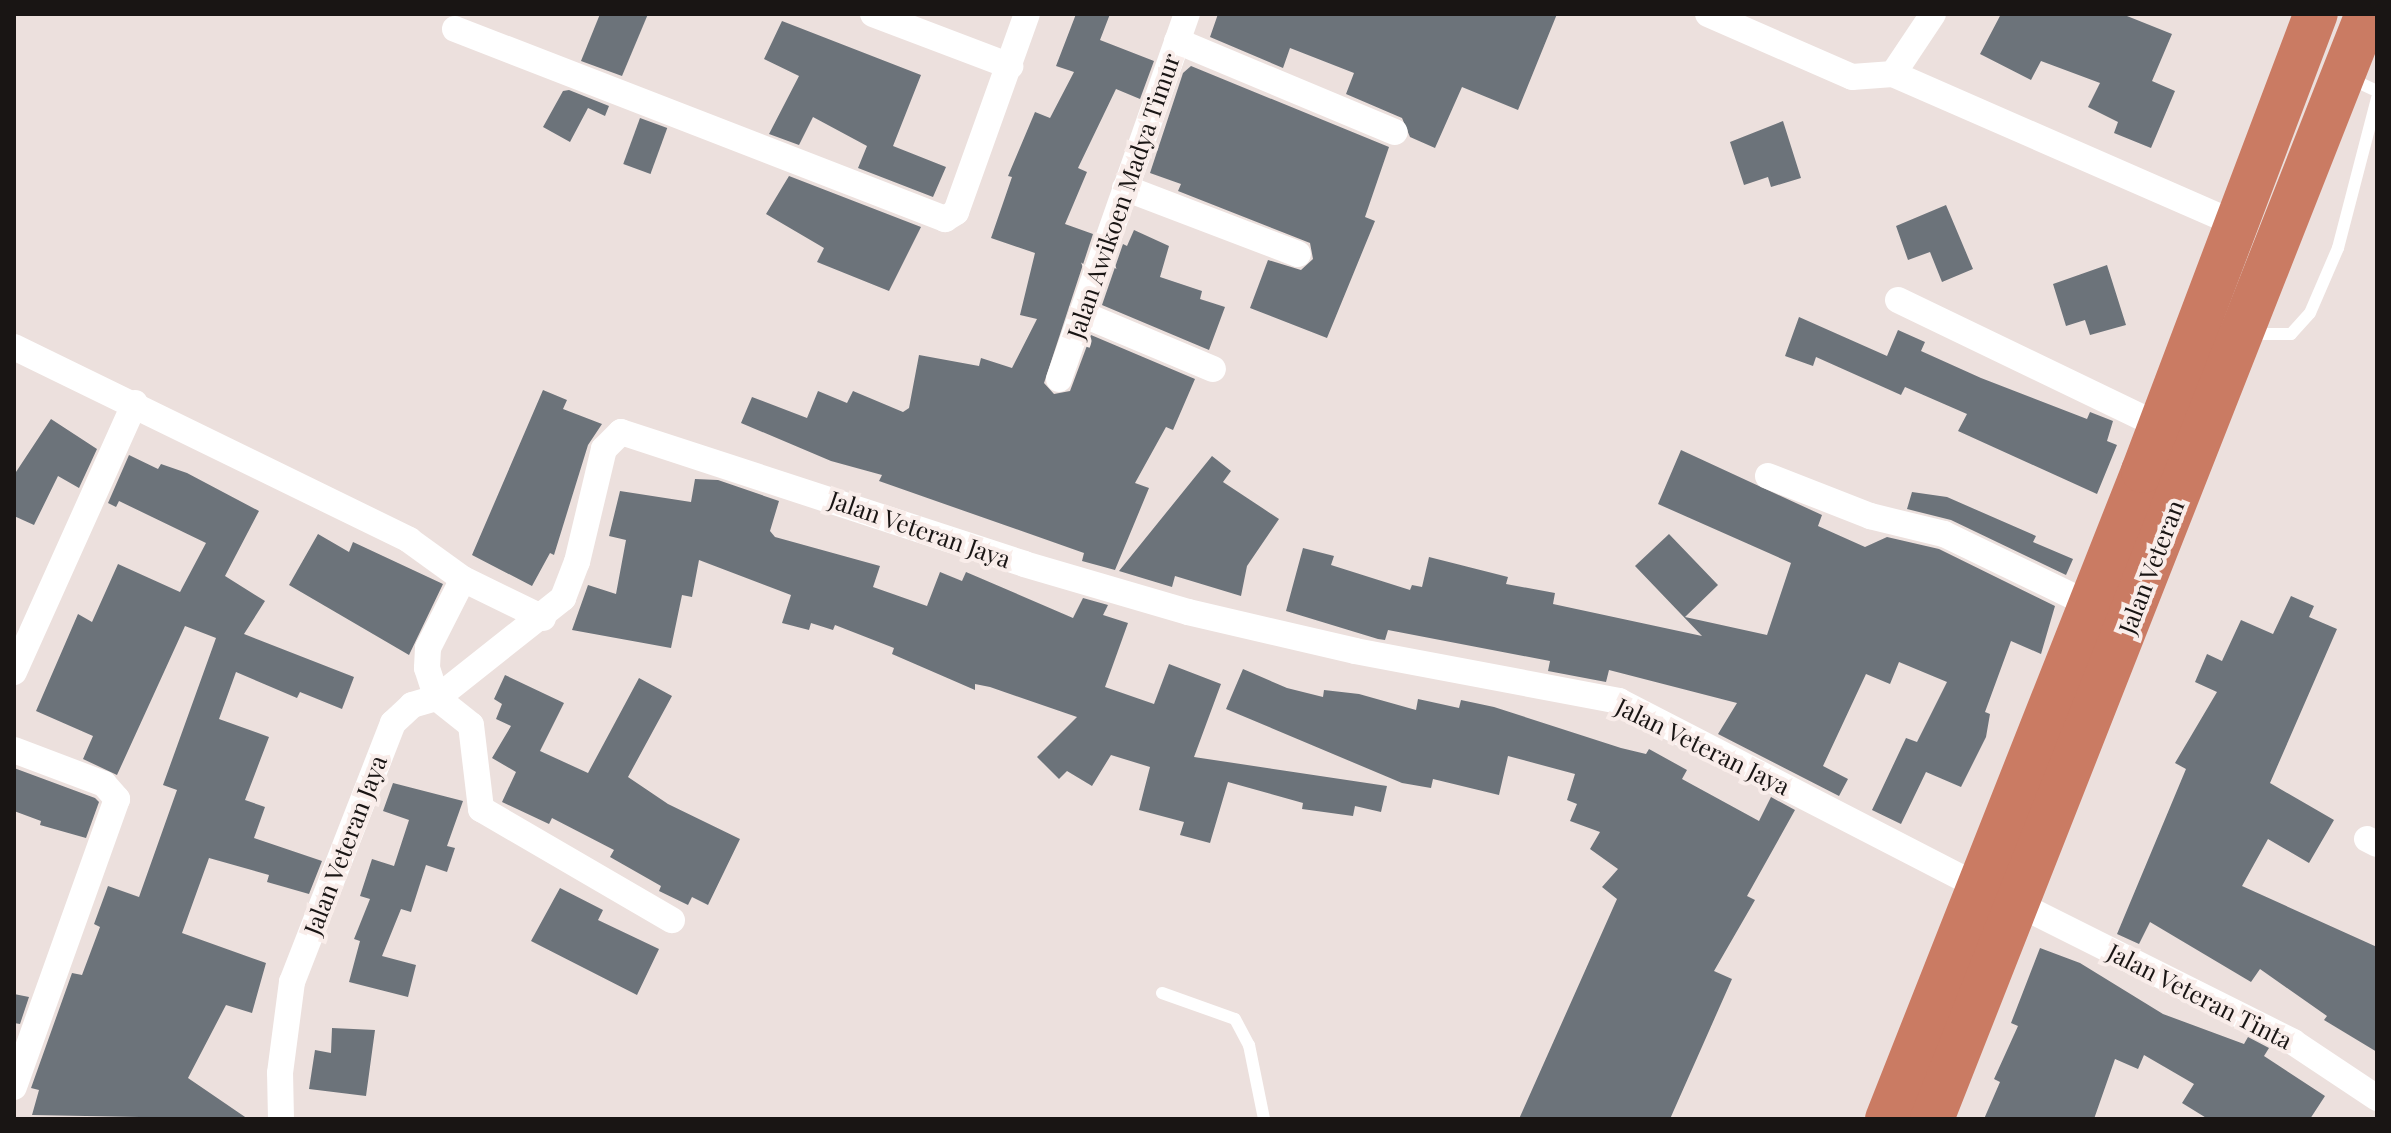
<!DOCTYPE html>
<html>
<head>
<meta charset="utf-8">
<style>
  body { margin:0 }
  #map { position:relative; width:2391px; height:1133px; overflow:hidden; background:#ece0dd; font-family:"Playfair Display",serif }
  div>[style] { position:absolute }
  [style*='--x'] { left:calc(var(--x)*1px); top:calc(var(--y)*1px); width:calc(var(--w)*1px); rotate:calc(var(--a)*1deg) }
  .building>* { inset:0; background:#6c737a; transform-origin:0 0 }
  .lane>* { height:12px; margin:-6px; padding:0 6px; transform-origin:6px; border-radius:6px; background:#fff }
  .street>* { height:26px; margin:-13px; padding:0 13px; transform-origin:13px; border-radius:13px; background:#fff }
  .highway>* { height:44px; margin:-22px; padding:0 22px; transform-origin:22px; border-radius:22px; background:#ca7b63 }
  span { translate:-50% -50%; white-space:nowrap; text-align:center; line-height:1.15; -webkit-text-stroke:8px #f9edea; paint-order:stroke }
  .street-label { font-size:24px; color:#191514 }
  .frame { position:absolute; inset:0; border:16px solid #191514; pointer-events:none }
</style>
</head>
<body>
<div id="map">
  <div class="building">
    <div style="clip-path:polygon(600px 14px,648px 14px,622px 76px,581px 61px)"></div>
    <div style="clip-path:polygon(1076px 14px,1110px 14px,1100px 40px,1154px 61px,1140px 99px,1116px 89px,1078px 168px,1087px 172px,1065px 224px,1093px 234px,1044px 383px,1054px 394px,1070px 391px,1091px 335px,1195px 379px,1173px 430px,1166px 427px,1135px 483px,1149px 488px,1115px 570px,1082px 561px,1084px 553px,879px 481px,882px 475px,831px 461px,741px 423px,752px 397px,807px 418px,818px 391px,847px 403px,853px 391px,903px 412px,909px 408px,919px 355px,979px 366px,981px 358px,1012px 368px,1037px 319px,1020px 315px,1035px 253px,991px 238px,1012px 177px,1008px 176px,1035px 112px,1050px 118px,1074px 72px,1056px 66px)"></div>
    <div style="clip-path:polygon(1218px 14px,1557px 14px,1518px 110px,1462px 87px,1435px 148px,1410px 137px,1402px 118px,1346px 94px,1354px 73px,1290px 48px,1283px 68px,1210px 37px)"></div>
    <div style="clip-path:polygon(2001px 14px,2122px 14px,2172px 34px,2152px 81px,2175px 91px,2151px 148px,2114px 133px,2118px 122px,2088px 107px,2100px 83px,2041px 61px,2031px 80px,1980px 54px)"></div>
    <div style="clip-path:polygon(782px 21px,921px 75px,893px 146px,946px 167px,933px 197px,858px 168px,867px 146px,813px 117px,799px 145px,769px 134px,799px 76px,764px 59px)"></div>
    <div style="clip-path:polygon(1191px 66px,1389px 147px,1365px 217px,1375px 221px,1327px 338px,1250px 308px,1268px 260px,1301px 270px,1313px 259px,1310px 243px,1178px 191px,1181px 184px,1150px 173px,1183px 73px)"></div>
    <div style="clip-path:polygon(569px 90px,609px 106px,605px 116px,588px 108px,570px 142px,543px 127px,563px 91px)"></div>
    <div style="left:640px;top:118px;width:29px;height:49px;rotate:20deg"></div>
    <div style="clip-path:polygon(1783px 121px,1801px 178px,1771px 187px,1768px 177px,1744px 185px,1730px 142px)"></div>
    <div style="clip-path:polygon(789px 176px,921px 227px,889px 291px,817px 262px,824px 248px,766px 214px)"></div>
    <div style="clip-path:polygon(1946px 205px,1973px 269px,1942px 282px,1930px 252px,1908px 260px,1896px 226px)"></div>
    <div style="clip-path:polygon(1134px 230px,1169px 246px,1160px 277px,1202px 291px,1200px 299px,1225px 307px,1209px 350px,1102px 305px,1123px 244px,1127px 246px)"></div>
    <div style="clip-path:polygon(2107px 265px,2126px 325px,2090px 335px,2085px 320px,2066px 326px,2053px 284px)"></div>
    <div style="clip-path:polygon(1799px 317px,1887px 356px,1898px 330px,1925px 342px,1921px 351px,1981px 378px,2087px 419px,2090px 412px,2113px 421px,2107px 441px,2117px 445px,2097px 494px,1958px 431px,1967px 414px,1905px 387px,1901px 395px,1816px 357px,1813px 366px,1785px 356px)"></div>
    <div style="clip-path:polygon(543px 390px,567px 400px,563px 409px,602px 424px,588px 445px,554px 555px,550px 553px,532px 586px,472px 555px)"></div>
    <div style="clip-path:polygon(51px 419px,97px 449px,79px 488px,58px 476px,34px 525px,14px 516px,14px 475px)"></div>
    <div style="clip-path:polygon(1681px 450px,1822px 515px,1818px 526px,1865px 547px,1887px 537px,1939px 549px,2055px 606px,2041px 654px,2011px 641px,1985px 712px,1990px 714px,1986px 737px,1961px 787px,1926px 772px,1901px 824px,1872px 810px,1906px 738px,1917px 742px,1947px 682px,1899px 662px,1890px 684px,1866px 674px,1823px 766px,1848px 779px,1839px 796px,1718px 734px,1737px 703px,1609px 670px,1606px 682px,1548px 671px,1550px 661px,1388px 630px,1385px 640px,1378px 639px,1286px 611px,1303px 548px,1334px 556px,1331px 565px,1410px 590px,1412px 585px,1422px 587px,1429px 557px,1508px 577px,1506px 584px,1555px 593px,1553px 604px,1702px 636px,1635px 566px,1669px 534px,1718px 585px,1685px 617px,1767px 635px,1791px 563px,1658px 504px)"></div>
    <div style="clip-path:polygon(129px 455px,158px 469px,161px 464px,187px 473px,259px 511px,225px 576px,265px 601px,244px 634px,354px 677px,342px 709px,300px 692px,297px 698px,236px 672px,219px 719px,269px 737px,245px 800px,265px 807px,254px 838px,322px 861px,309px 894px,267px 882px,269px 875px,209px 858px,182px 933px,266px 963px,252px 1013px,226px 1005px,188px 1078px,248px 1119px,32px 1115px,39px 1090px,31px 1088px,72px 973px,82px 975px,100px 927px,94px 924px,108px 886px,139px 897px,177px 790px,163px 785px,216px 638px,185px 626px,117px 775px,83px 759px,93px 736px,36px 711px,78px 614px,92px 622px,118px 564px,180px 592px,206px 543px,119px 501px,116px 507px,108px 503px)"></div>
    <div style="clip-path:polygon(1212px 456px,1231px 471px,1223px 482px,1279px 519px,1247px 566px,1241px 596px,1175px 576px,1172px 587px,1119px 571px)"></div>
    <div style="clip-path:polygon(695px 479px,718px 480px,779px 501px,770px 531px,775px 537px,880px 566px,873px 587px,927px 606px,940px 572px,962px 581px,966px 572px,1073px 618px,1083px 598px,1108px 605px,1103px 615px,1128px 623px,1105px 687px,1154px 704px,1169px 664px,1221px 684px,1194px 757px,1387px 786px,1381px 812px,1355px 806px,1353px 816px,1302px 809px,1303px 803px,1228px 782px,1210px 843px,1180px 835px,1184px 822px,1139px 810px,1150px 767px,1111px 755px,1092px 786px,1067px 771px,1059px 779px,1037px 757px,1077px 717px,990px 687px,975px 684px,975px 690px,892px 654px,894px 648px,835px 625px,833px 630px,811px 623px,809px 630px,782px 623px,791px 595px,699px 560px,692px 597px,682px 595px,671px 648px,572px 630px,588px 585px,616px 594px,626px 540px,609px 536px,620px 491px,691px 502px)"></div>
    <div style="clip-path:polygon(1912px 492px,1947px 497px,2036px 536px,2033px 542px,2073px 559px,2066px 575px,1951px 520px,1907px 509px)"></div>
    <div style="clip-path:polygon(318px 534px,349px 552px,353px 542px,443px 584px,409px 655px,289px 585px)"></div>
    <div style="clip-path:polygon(2291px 596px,2314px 606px,2309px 617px,2337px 629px,2270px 783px,2334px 820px,2309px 863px,2268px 839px,2242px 886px,2377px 947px,2377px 1052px,2324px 1020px,2327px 1016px,2260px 969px,2251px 982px,2150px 922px,2139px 944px,2117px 934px,2186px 769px,2175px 763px,2217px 692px,2195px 682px,2207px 654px,2222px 661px,2241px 620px,2273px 634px)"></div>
    <div style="clip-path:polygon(1243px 669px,1287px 688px,1323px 697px,1324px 690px,1359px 694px,1416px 710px,1418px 699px,1459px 708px,1461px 700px,1494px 707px,1621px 748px,1646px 754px,1649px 749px,1687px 770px,1682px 779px,1759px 821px,1771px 797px,1795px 810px,1747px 896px,1755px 900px,1714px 971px,1732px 979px,1670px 1119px,1519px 1119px,1617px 899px,1602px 887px,1618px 869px,1590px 849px,1600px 832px,1570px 821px,1577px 804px,1567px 800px,1575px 774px,1508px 756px,1499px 795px,1433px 779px,1431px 788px,1402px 783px,1226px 709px)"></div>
    <div style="clip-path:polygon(505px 675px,564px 703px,540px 751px,588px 773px,639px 678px,672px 696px,628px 777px,668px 804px,740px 839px,708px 905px,692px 897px,688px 905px,659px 891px,661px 886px,610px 857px,614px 850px,552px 818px,549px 824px,502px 802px,516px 772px,492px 758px,511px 726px,496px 719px,502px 704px,494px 699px)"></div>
    <div style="clip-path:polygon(14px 768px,95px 798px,99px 802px,86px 838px,40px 825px,41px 821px,14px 811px)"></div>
    <div style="clip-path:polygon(393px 783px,463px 801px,447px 846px,455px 848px,447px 872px,426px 865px,411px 912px,401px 909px,382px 956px,416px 965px,408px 997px,349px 982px,360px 941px,354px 939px,370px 899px,360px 896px,372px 859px,394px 866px,409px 820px,383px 811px)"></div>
    <div style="clip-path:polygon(560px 888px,603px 910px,598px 920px,659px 949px,637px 995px,531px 941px)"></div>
    <div style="clip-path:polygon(2040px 948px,2080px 963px,2163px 1014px,2244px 1044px,2248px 1037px,2269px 1048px,2264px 1056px,2325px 1096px,2310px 1119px,2208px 1119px,2182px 1103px,2194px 1084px,2144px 1055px,2138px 1069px,2115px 1059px,2094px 1119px,1984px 1119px,2000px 1082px,1994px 1079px,2018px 1026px,2011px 1023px)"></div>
    <div style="clip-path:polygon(14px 994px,29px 997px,20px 1024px,14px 1023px)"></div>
    <div style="clip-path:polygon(332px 1028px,375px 1030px,366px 1096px,309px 1089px,315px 1050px,331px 1053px)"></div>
  </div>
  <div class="lane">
    <div style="--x:2351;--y:79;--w:29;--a:25"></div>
    <div style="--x:2249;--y:334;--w:42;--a:0"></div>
    <div style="--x:2291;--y:334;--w:28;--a:-48"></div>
    <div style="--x:2310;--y:313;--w:71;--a:-66.7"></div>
    <div style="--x:2338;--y:248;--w:155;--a:-75.4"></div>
    <div style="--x:1162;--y:993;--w:77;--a:19.6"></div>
    <div style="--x:1235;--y:1019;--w:30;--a:62"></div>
    <div style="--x:1249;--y:1045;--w:76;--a:78.5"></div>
  </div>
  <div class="street">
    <div style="--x:873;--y:14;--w:147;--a:20.8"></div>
    <div style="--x:1708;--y:14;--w:157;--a:23.6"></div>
    <div style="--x:1852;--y:77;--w:41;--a:-4.2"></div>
    <div style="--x:1893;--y:74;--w:72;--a:-56.3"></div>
    <div style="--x:455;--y:29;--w:526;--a:21.19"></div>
    <div style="--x:945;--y:219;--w:13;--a:-32"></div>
    <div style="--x:956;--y:212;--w:210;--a:-70.3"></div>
    <div style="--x:1177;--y:41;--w:236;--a:22.7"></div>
    <div style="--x:1893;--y:74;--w:375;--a:23.6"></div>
    <div style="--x:1125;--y:188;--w:185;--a:20.9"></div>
    <div style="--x:1898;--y:300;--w:291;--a:25.7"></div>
    <div style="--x:1082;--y:314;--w:142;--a:22.8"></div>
    <div style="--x:14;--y:347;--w:440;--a:26"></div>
    <div style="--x:409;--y:540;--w:67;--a:35.8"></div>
    <div style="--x:463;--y:579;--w:89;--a:26"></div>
    <div style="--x:1059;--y:379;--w:387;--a:-70.7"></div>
    <div style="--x:1768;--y:476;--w:110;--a:21.4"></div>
    <div style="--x:1870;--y:516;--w:76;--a:13.7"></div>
    <div style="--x:1944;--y:534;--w:159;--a:25.8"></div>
    <div style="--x:463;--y:579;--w:77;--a:116.9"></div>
    <div style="--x:428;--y:648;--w:20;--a:93"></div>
    <div style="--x:427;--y:668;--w:32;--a:72"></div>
    <div style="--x:437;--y:698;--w:43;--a:38.5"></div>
    <div style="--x:471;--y:725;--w:85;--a:83.2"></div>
    <div style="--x:481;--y:809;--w:221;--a:30.2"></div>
    <div style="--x:14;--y:672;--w:295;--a:-65.8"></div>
    <div style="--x:14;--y:750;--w:96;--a:20.7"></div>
    <div style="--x:104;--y:784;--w:20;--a:49"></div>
    <div style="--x:117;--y:799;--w:306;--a:109.7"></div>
    <div style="--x:2367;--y:839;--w:11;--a:27"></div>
    <div style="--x:2018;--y:904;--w:308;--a:26.6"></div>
    <div style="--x:2293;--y:1042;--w:101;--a:33.7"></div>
    <div style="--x:281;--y:1119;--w:46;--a:-91.2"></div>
    <div style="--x:280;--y:1073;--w:92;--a:-82.5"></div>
    <div style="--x:292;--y:982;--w:278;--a:-68.7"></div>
    <div style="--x:393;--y:723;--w:26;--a:-43"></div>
    <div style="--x:412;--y:705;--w:26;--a:-16"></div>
    <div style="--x:437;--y:698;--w:161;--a:-38.4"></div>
    <div style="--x:563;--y:598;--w:39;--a:-69"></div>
    <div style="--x:577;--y:562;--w:116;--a:-76.6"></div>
    <div style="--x:604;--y:449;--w:24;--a:-45"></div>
    <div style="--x:621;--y:432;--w:424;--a:18.1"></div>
    <div style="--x:1024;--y:564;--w:171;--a:16.3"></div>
    <div style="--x:1188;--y:612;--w:171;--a:13.1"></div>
    <div style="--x:1355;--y:651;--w:269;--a:10.7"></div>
    <div style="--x:1619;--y:701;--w:404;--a:27.3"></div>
  </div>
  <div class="highway">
    <div style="--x:1887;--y:1119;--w:697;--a:-68.44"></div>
    <div style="--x:2143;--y:471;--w:489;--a:-69.3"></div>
    <div style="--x:1932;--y:1119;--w:1188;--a:-68.51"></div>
  </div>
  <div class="street-label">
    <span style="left:1123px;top:196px;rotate:-71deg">Jalan Awikoen Madya Timur</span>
    <span style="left:920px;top:529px;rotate:19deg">Jalan Veteran Jaya</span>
    <span style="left:2151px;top:567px;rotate:-69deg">Jalan Veteran</span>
    <span style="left:1703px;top:746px;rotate:26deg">Jalan Veteran Jaya</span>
    <span style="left:345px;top:845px;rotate:-69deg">Jalan Veteran Jaya</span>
    <span style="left:2200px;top:996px;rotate:27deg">Jalan Veteran Tinta</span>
  </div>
  <div class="frame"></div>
</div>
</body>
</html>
